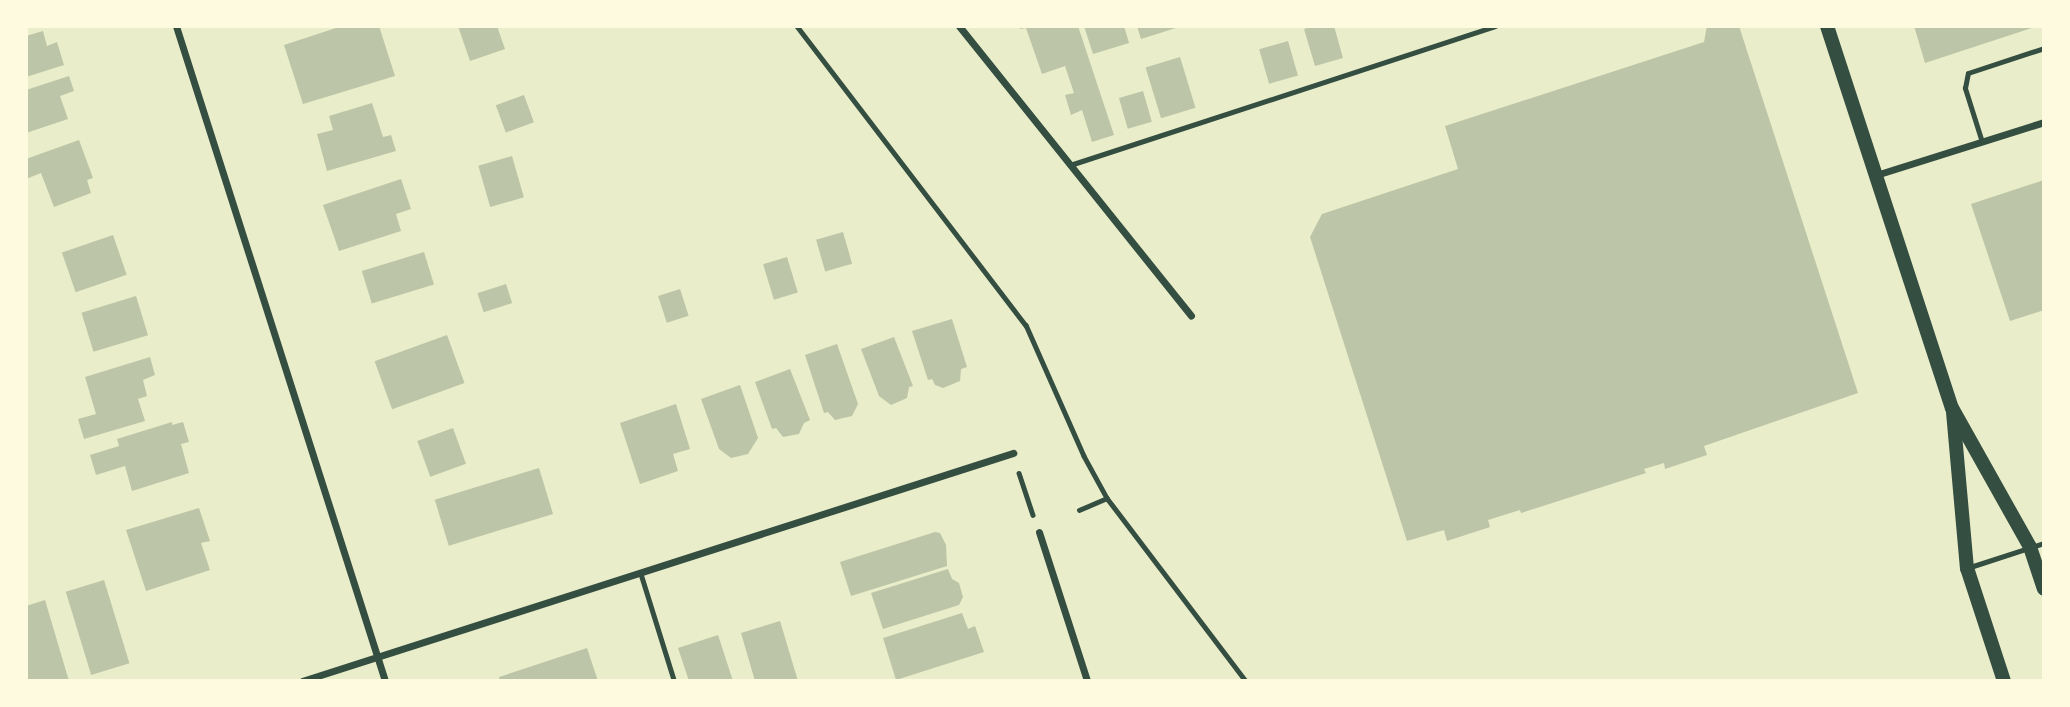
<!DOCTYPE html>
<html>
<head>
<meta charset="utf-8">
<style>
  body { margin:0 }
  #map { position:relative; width:2070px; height:707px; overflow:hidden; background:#e9edc9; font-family:"IBM Plex Sans",sans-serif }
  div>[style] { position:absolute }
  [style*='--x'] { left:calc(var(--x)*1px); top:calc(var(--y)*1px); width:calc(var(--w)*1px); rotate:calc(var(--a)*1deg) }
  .building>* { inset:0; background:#bcc5a7; transform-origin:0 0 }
  .path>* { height:4.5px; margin:-2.25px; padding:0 2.25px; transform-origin:2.25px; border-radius:2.25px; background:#344e41 }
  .service>* { height:5px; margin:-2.5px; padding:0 2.5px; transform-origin:2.5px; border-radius:2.5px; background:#344e41 }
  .minor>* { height:7px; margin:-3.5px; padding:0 3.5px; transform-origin:3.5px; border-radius:3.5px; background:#344e41 }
  .secondary>* { height:14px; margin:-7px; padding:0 7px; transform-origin:7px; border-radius:7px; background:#344e41 }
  span { translate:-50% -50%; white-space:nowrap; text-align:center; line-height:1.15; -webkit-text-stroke:7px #fefae0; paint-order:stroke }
  .frame { position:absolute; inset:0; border:28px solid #fefae0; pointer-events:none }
</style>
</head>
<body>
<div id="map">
  <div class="building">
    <div style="clip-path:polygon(342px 26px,379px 26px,395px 76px,303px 104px,284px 45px)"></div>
    <div style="clip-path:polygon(458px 26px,497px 26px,505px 49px,470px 61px)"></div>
    <div style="clip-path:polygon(1019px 26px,1078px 26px,1114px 135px,1092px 142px,1082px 110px,1071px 115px,1065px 95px,1074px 93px,1065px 66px,1042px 74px,1026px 28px,1020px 29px)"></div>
    <div style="clip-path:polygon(1084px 26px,1124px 26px,1129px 43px,1093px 54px)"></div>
    <div style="clip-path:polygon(1137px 26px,1179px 26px,1179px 27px,1141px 39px)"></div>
    <div style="clip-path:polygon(1314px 26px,1334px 26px,1343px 58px,1315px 66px,1304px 29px)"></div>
    <div style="clip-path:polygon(1707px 26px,1739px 26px,1858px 393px,1704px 446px,1707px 455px,1665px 469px,1664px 463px,1644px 469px,1646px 473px,1521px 513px,1520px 510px,1488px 520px,1490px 527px,1447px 541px,1444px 530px,1407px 541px,1310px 237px,1322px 214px,1458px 169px,1445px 126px,1704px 42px)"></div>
    <div style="clip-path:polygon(1914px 26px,2035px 26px,2035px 27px,1925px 63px)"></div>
    <div style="clip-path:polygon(43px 31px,47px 46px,57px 42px,64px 65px,26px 77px,26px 36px)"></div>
    <div style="left:1288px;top:41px;width:36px;height:30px;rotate:74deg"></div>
    <div style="left:1180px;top:57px;width:53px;height:36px;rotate:73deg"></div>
    <div style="clip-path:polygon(69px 76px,74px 91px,60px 96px,68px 119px,26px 133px,26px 90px)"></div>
    <div style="left:1143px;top:91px;width:32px;height:25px;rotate:74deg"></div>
    <div style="left:524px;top:95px;width:29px;height:30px;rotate:70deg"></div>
    <div style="clip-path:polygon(372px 103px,383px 137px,391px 135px,396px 151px,327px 171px,317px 134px,333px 130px,329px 116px)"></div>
    <div style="clip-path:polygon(79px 140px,93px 178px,87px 180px,91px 193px,54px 207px,41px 173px,26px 179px,26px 159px)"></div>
    <div style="left:512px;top:156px;width:43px;height:35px;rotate:74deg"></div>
    <div style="clip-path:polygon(401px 179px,411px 209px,396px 214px,401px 231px,339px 251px,323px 205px)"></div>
    <div style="clip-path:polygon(2044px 180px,2044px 310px,2010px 321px,1971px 204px)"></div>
    <div style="left:843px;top:232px;width:33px;height:28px;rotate:74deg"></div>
    <div style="left:113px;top:235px;width:42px;height:54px;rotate:71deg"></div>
    <div style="left:424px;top:252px;width:34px;height:65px;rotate:73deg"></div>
    <div style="left:787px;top:257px;width:37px;height:25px;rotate:73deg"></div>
    <div style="left:506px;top:284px;width:20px;height:30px;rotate:72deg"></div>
    <div style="left:680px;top:289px;width:28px;height:23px;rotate:72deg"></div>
    <div style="left:136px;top:296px;width:41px;height:57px;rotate:73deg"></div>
    <div style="clip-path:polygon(952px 319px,967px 367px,961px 369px,960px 381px,943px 388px,935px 385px,932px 379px,928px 380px,912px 331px)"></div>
    <div style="left:447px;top:335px;width:51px;height:77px;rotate:70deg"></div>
    <div style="clip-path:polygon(894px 337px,913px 386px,909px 387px,907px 398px,891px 405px,879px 396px,861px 349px)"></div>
    <div style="clip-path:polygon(837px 344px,858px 404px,852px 416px,835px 420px,828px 412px,824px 413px,805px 355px)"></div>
    <div style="clip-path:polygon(150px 357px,155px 375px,143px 380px,147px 396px,138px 399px,145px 421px,84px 439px,78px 419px,96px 414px,85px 377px)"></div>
    <div style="clip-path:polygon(790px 369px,810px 420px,804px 423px,799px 434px,783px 437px,776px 428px,772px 429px,755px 382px)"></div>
    <div style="clip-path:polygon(740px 385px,758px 438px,748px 454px,731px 458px,719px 449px,701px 399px)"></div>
    <div style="clip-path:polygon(676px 404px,690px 449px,673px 454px,678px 471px,640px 484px,620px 423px)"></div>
    <div style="clip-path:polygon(172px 422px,172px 425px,183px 422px,189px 442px,181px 444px,189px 473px,132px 491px,125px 466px,96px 475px,90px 455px,119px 446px,117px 439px)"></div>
    <div style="left:453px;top:428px;width:38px;height:38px;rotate:70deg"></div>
    <div style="left:539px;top:468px;width:48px;height:109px;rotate:73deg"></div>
    <div style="clip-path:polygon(199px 508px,210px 541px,201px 543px,210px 570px,146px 591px,126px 530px)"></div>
    <div style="clip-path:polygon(935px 532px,940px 533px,946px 545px,947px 566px,851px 596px,840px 562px)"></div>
    <div style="clip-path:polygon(948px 569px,952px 579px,959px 583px,963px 597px,959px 605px,883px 629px,871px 593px)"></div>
    <div style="left:104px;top:580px;width:87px;height:40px;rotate:73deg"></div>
    <div style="clip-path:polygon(45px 600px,69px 681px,26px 681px,26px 606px)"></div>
    <div style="clip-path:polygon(962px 613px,968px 629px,975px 626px,984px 652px,896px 680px,883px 638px)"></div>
    <div style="clip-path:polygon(780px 621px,798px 681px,755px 681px,741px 633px)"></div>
    <div style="clip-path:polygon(718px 635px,733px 681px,689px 681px,678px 648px)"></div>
    <div style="clip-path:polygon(587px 648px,598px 681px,500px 681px,499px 677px)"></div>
  </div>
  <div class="path">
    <div style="--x:797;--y:26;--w:377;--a:52.6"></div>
    <div style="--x:1026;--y:325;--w:143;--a:66.1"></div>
    <div style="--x:1084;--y:456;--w:48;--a:61.3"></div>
    <div style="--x:1107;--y:498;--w:230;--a:52.8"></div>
    <div style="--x:1019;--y:473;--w:44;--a:71.6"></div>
    <div style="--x:1079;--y:510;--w:30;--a:-23"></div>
  </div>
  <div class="service">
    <div style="--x:1982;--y:142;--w:57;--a:-107.5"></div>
    <div style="--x:1965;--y:88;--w:15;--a:-79"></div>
    <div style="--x:1968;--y:73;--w:80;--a:-18.2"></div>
    <div style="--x:1070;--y:165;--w:447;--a:-18.1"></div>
    <div style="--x:1967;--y:568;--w:81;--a:-18"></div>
    <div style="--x:640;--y:572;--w:114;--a:72.7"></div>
  </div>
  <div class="minor">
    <div style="--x:176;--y:26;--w:688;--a:72.3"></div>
    <div style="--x:959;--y:26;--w:371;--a:51.3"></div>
    <div style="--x:1876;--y:175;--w:176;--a:-17.5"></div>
    <div style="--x:1039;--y:532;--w:157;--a:72.1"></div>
    <div style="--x:302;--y:681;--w:747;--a:-17.78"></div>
  </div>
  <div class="secondary">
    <div style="--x:1827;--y:26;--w:402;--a:71.9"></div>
    <div style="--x:1952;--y:408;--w:159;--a:60.7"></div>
    <div style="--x:2030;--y:547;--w:44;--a:71.6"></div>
    <div style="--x:1953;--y:412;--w:157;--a:84.9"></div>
    <div style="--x:1967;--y:568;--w:119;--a:71.9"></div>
  </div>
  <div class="frame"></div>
</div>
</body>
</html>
